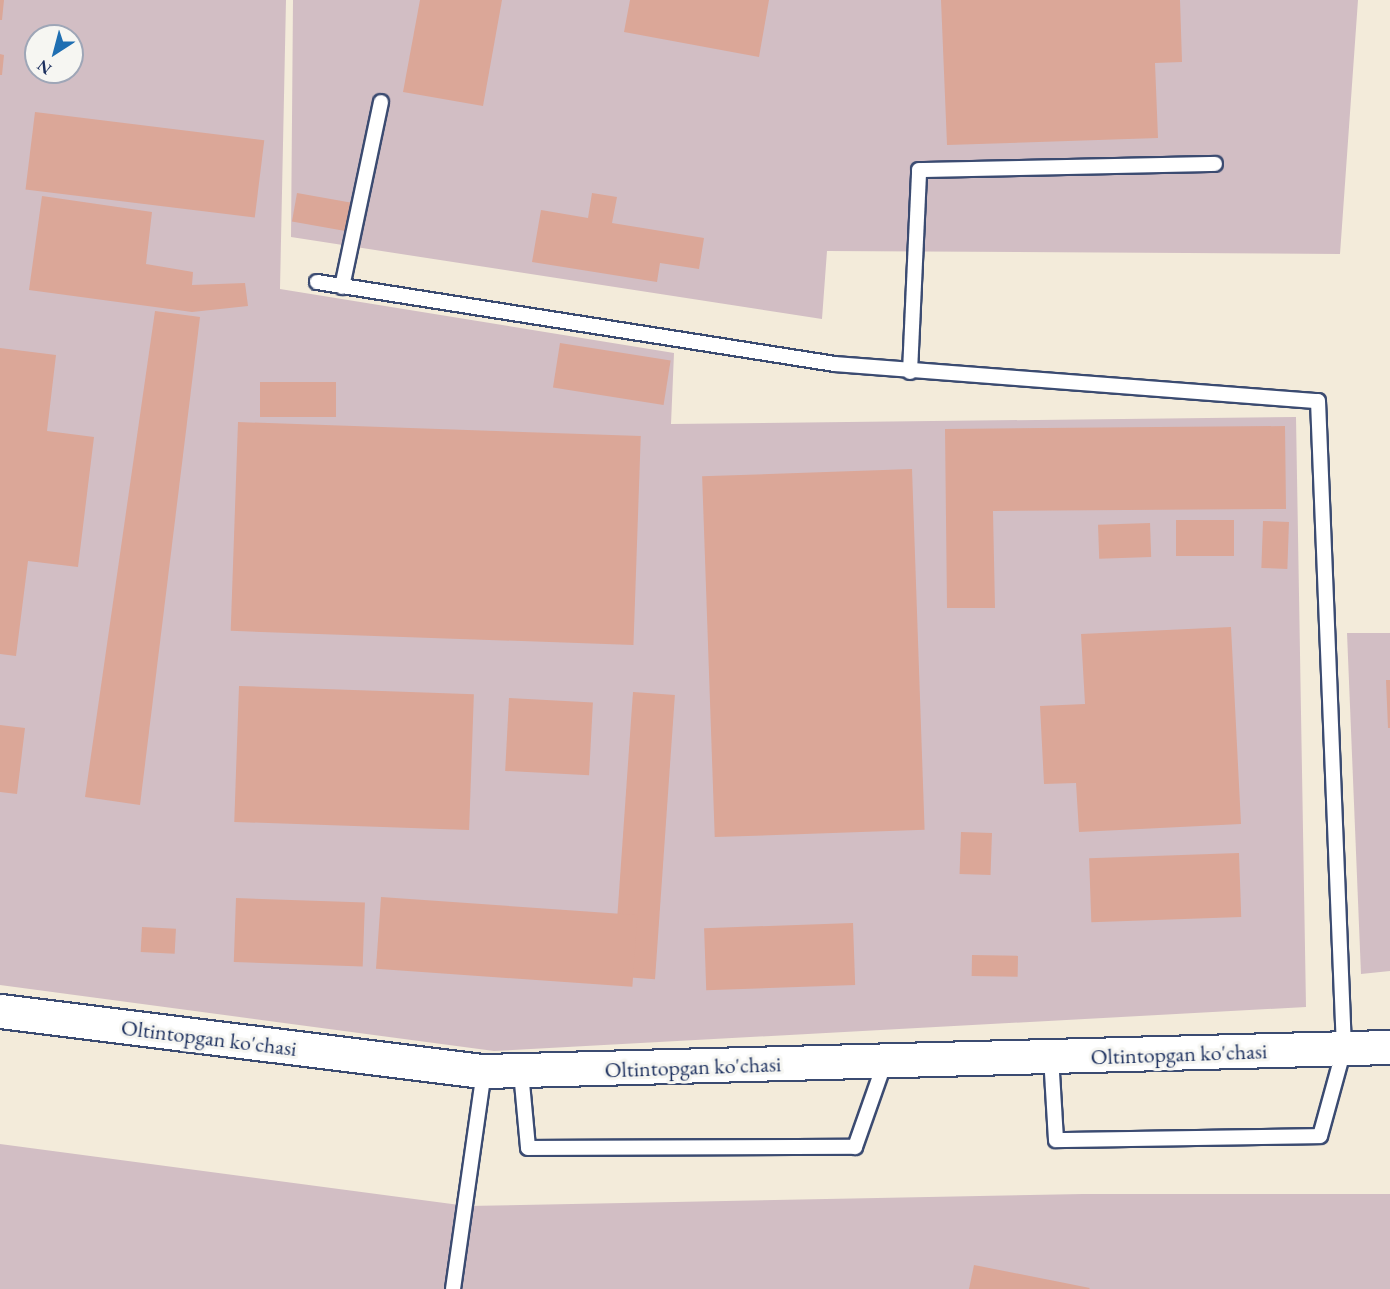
<!DOCTYPE html>
<html>
<head>
<meta charset="utf-8">
<style>
  body { margin:0 }
  #map { position:relative; width:1390px; height:1289px; overflow:hidden; background:#f3ebda; font-family:"EB Garamond",serif }
  div>[style] { position:absolute }
  [style*='--x'] { left:calc(var(--x)*1px); top:calc(var(--y)*1px); width:calc(var(--w)*1px); rotate:calc(var(--a)*1deg) }
  .industrial>* { inset:0; background:#d2bec4 }
  .building>* { inset:0; background:#dba798; transform-origin:0 0 }
  .roads { filter:drop-shadow(2px 0 #3b4b71) drop-shadow(-2px 0 #3b4b71) drop-shadow(0 2px #3b4b71) drop-shadow(0 -2px #3b4b71) }
  .service>* { height:14px; margin:-7px; padding:0 7px; transform-origin:7px; border-radius:7px; background:#fff }
  .tertiary>* { height:33px; margin:-16.5px; padding:0 16.5px; transform-origin:16.5px; border-radius:16.5px; background:#fff }
  span { translate:-50% -50%; white-space:nowrap; text-align:center; line-height:1.15; -webkit-text-stroke:6px #f6f6f2; paint-order:stroke }
  .street-label { font-size:22px; color:#1b2f5e }
  .north { position:absolute; left:24px; top:24px; width:60px; height:60px; box-sizing:border-box; background:#f6f6f2; border:2px solid #9ea6b7; border-radius:50%; rotate:216deg; font-size:16px; font-weight:700; line-height:24px; text-align:center; color:#1b2f5e }
  .north::after { content:''; display:block; margin:auto; width:21px; height:27px; background:#1f6fb2; clip-path:polygon(50% 0,100% 100%,50% 72%,0 100%) }
</style>
</head>
<body>
<div id="map">
  <div class="industrial">
    <div style="clip-path:polygon(evenodd,0 0,286px 0,280px 289px,674px 353px,671px 424px,1296px 417px,1306px 1007px,494px 1051px,0 985px,0 0,36px 36px,72px 36px,72px 72px,36px 72px,36px 36px)"></div>
    <div style="clip-path:polygon(293px 0,1358px 0,1340px 254px,827px 251px,822px 319px,291px 237px)"></div>
    <div style="clip-path:polygon(1347px 633px,1390px 633px,1390px 971px,1361px 974px)"></div>
    <div style="clip-path:polygon(0 1144px,467px 1206px,1083px 1194px,1390px 1194px,1390px 1289px,0 1289px)"></div>
  </div>
  <div class="building">
    <div style="clip-path:polygon(0 0,4px 0,2px 20px,0 20px)"></div>
    <div style="clip-path:polygon(420px 0,502px 0,483px 106px,403px 92px)"></div>
    <div style="clip-path:polygon(630px 0,769px 0,759px 57px,624px 32px)"></div>
    <div style="clip-path:polygon(941px 0,1180px 0,1182px 62px,1155px 63px,1158px 138px,947px 145px)"></div>
    <div style="clip-path:polygon(0 54px,4px 55px,2px 75px,0 75px)"></div>
    <div style="left:35px;top:112px;width:231px;height:78px;rotate:7deg"></div>
    <div style="left:297px;top:193px;width:57px;height:29px;rotate:10deg"></div>
    <div style="clip-path:polygon(592px 193px,617px 197px,612px 223px,704px 238px,699px 269px,660px 263px,657px 282px,532px 262px,541px 210px,588px 218px)"></div>
    <div style="clip-path:polygon(42px 196px,152px 212px,146px 264px,193px 272px,192px 285px,245px 283px,248px 306px,192px 312px,29px 290px)"></div>
    <div style="clip-path:polygon(155px 311px,200px 317px,140px 805px,85px 797px)"></div>
    <div style="left:560px;top:343px;width:112px;height:45px;rotate:9deg"></div>
    <div style="clip-path:polygon(0 348px,56px 355px,47px 431px,94px 437px,78px 567px,28px 561px,16px 656px,0 654px)"></div>
    <div style="left:260px;top:382px;width:76px;height:35px"></div>
    <div style="left:238px;top:422px;width:403px;height:209px;rotate:2deg"></div>
    <div style="clip-path:polygon(1285px 426px,1286px 509px,993px 511px,995px 608px,947px 608px,945px 429px)"></div>
    <div style="left:912px;top:469px;width:361px;height:210px;rotate:88deg"></div>
    <div style="left:1176px;top:520px;width:58px;height:36px"></div>
    <div style="left:1263px;top:521px;width:26px;height:47px;rotate:2deg"></div>
    <div style="left:1150px;top:523px;width:34px;height:52px;rotate:88deg"></div>
    <div style="clip-path:polygon(1231px 627px,1241px 824px,1079px 832px,1076px 783px,1044px 784px,1040px 706px,1085px 704px,1081px 634px)"></div>
    <div style="clip-path:polygon(1386px 680px,1390px 680px,1390px 728px,1388px 728px)"></div>
    <div style="left:239px;top:686px;width:235px;height:136px;rotate:2deg"></div>
    <div style="left:633px;top:692px;width:42px;height:285px;rotate:4deg"></div>
    <div style="left:509px;top:698px;width:84px;height:73px;rotate:3deg"></div>
    <div style="clip-path:polygon(0 725px,25px 728px,17px 794px,0 792px)"></div>
    <div style="left:961px;top:832px;width:31px;height:42px;rotate:2deg"></div>
    <div style="left:1239px;top:853px;width:64px;height:150px;rotate:88deg"></div>
    <div style="left:381px;top:897px;width:257px;height:72px;rotate:4deg"></div>
    <div style="left:236px;top:898px;width:129px;height:64px;rotate:2deg"></div>
    <div style="left:853px;top:923px;width:62px;height:149px;rotate:88deg"></div>
    <div style="left:142px;top:927px;width:34px;height:25px;rotate:3deg"></div>
    <div style="left:972px;top:955px;width:46px;height:21px;rotate:1deg"></div>
    <div style="clip-path:polygon(974px 1265px,1090px 1288px,1089px 1289px,969px 1289px)"></div>
  </div>
  <div class="roads">
    <div class="service">
      <div style="--x:317;--y:282;--w:524;--a:9"></div>
      <div style="--x:835;--y:364;--w:484;--a:4.4"></div>
      <div style="--x:1318;--y:401;--w:649;--a:87.7"></div>
      <div style="--x:1344;--y:1049;--w:90;--a:105.4"></div>
      <div style="--x:1320;--y:1136;--w:264;--a:179.1"></div>
      <div style="--x:1056;--y:1140;--w:83;--a:-93.4"></div>
      <div style="--x:342;--y:287;--w:189;--a:-78.1"></div>
      <div style="--x:910;--y:372;--w:202;--a:-87.4"></div>
      <div style="--x:919;--y:170;--w:296;--a:-1.2"></div>
      <div style="--x:521;--y:1072;--w:76;--a:84.7"></div>
      <div style="--x:528;--y:1148;--w:327;--a:-0.2"></div>
      <div style="--x:855;--y:1147;--w:90;--a:-70.6"></div>
      <div style="--x:453;--y:1289;--w:220;--a:-81.9"></div>
    </div>
    <div class="tertiary">
      <div style="--x:0;--y:1011;--w:488;--a:7.1"></div>
      <div style="--x:484;--y:1071;--w:906;--a:-1.52"></div>
    </div>
  </div>
  <div class="street-label">
    <span style="left:209px;top:1038px;rotate:7deg">Oltintopgan ko'chasi</span>
    <span style="left:1179px;top:1054px;rotate:-2deg">Oltintopgan ko'chasi</span>
    <span style="left:693px;top:1067px;rotate:-2deg">Oltintopgan ko'chasi</span>
  </div>
  <div class="north">N</div>
</div>
</body>
</html>
